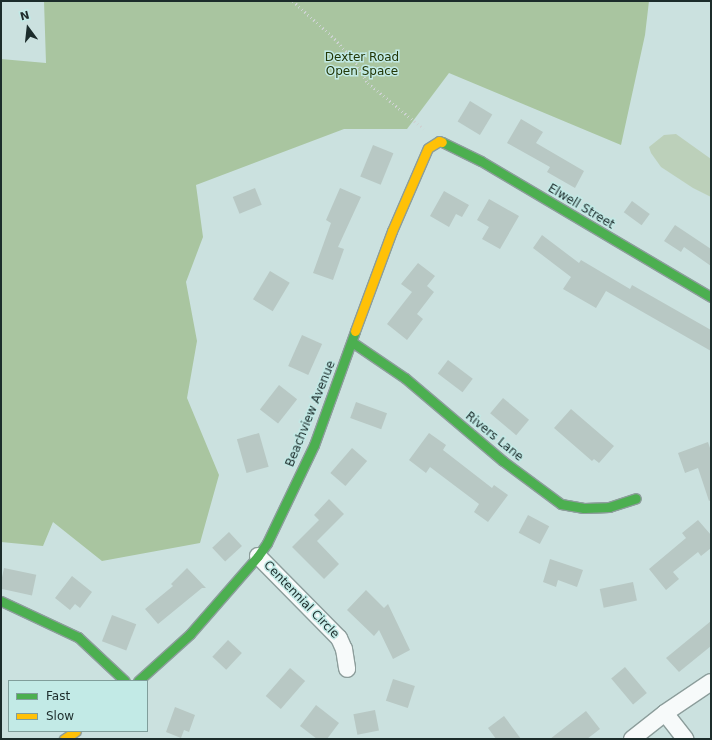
<!DOCTYPE html>
<html>
<head>
<meta charset="utf-8">
<style>
  body { margin:0 }
  #map { position:relative; width:712px; height:740px; overflow:hidden; background:#cbe1df; font-family:"DejaVu Sans",sans-serif }
  div>[style] { position:absolute }
  [style*='--x'] { left:calc(var(--x)*1px); top:calc(var(--y)*1px); width:calc(var(--w)*1px); rotate:calc(var(--a)*1deg) }
  .green>* { inset:0; background:#bcd0ba }
  .forest>* { inset:0; background:#a9c5a0 }
  .building>* { inset:0; background:#b8c8c4; transform-origin:0 0 }
  .path>* { height:2.5px; margin-top:-1.25px; transform-origin:0; background:repeating-linear-gradient(90deg,#ced3d3 0 1px,transparent 0 4px) }
  .roads { filter:drop-shadow(1px 0 #8c9d9b) drop-shadow(-1px 0 #8c9d9b) drop-shadow(0 1px #8c9d9b) drop-shadow(0 -1px #8c9d9b) }
  .street>* { height:16px; margin:-8px; padding:0 8px; transform-origin:8px; border-radius:8px; background:#f7fafa }
  .fast>* { height:9px; margin:-4.5px; padding:0 4.5px; transform-origin:4.5px; border-radius:4.5px; background:#4caf50 }
  .slow>* { height:9px; margin:-4.5px; padding:0 4.5px; transform-origin:4.5px; border-radius:4.5px; background:#ffc107 }
  span { translate:-50% -50%; white-space:nowrap; text-align:center; line-height:1.15; -webkit-text-stroke:3px #c2eae6; paint-order:stroke }
  .park-label { font-size:12px; color:#223706 }
  .street-label { font-size:12px; color:#1c2c2b }
  .frame { position:absolute; inset:0; border:2px solid #1c2c2b; pointer-events:none }
  .legend { position:absolute; left:8px; top:680px; width:140px; height:52px; box-sizing:border-box; background:#c2eae6; border:1px solid #809e9b; margin:0; padding:5px 7px; list-style:none; font-size:12px; color:#1c2c2b }
  .legend li { display:flex; align-items:center; gap:8px; height:20px }
  .legend b { width:20px; border:1px solid #809e9b }
  .north { position:absolute; left:8px; top:8px; width:40px; height:40px; -webkit-text-stroke:3px #c2eae6; paint-order:stroke; rotate:345deg; font-size:11px; font-weight:700; line-height:16px; text-align:center; color:#1c2c2b }
  .north::after { content:''; display:block; margin:auto; width:14px; height:18px; background:#1c2c2b; clip-path:polygon(50% 0,100% 100%,50% 72%,0 100%) }
</style>
</head>
<body>
<div id="map">
  <div class="green">
    <div style="clip-path:polygon(676px 134px,711px 159px,711px 197px,693px 188px,661px 167px,651px 153px,649px 147px,664px 135px)"></div>
  </div>
  <div class="forest">
    <div style="clip-path:polygon(44px 1px,649px 1px,645px 35px,621px 145px,449px 73px,407px 129px,344px 129px,196px 185px,203px 237px,186px 282px,197px 341px,187px 398px,219px 475px,200px 543px,102px 561px,53px 522px,43px 546px,1px 542px,1px 59px,46px 63px)"></div>
  </div>
  <div class="building">
    <div style="left:470px;top:101px;width:26px;height:24px;rotate:31deg"></div>
    <div style="clip-path:polygon(521px 119px,543px 132px,536px 143px,584px 171px,575px 188px,547px 172px,550px 167px,507px 143px)"></div>
    <div style="left:373px;top:145px;width:22px;height:34px;rotate:22deg"></div>
    <div style="left:255px;top:188px;width:18px;height:24px;rotate:68deg"></div>
    <div style="clip-path:polygon(340px 188px,361px 197px,338px 247px,344px 249px,333px 280px,313px 273px,331px 223px,326px 220px)"></div>
    <div style="clip-path:polygon(444px 191px,469px 205px,462px 217px,456px 214px,449px 227px,430px 216px)"></div>
    <div style="clip-path:polygon(489px 199px,519px 216px,500px 249px,482px 239px,489px 227px,477px 220px)"></div>
    <div style="left:632px;top:201px;width:22px;height:14px;rotate:36deg"></div>
    <div style="clip-path:polygon(675px 225px,711px 249px,711px 266px,684px 247px,681px 252px,664px 241px)"></div>
    <div style="clip-path:polygon(542px 235px,579px 263px,581px 260px,630px 289px,632px 285px,711px 330px,711px 351px,606px 291px,596px 308px,563px 289px,571px 277px,533px 248px)"></div>
    <div style="clip-path:polygon(418px 263px,435px 276px,427px 286px,434px 292px,417px 314px,423px 319px,407px 340px,387px 324px,412px 292px,401px 284px)"></div>
    <div style="left:270px;top:271px;width:23px;height:33px;rotate:31deg"></div>
    <div style="left:302px;top:335px;width:22px;height:34px;rotate:24deg"></div>
    <div style="left:448px;top:360px;width:31px;height:17px;rotate:37deg"></div>
    <div style="left:279px;top:385px;width:23px;height:31px;rotate:38deg"></div>
    <div style="left:503px;top:398px;width:34px;height:20px;rotate:40deg"></div>
    <div style="left:356px;top:402px;width:33px;height:17px;rotate:20deg"></div>
    <div style="clip-path:polygon(571px 409px,614px 446px,599px 463px,594px 459px,592px 461px,554px 428px)"></div>
    <div style="left:259px;top:433px;width:35px;height:23px;rotate:74deg"></div>
    <div style="clip-path:polygon(429px 433px,446px 445px,443px 450px,492px 488px,494px 485px,508px 495px,488px 522px,474px 512px,479px 504px,430px 467px,426px 473px,409px 460px)"></div>
    <div style="clip-path:polygon(708px 442px,711px 451px,711px 500px,709px 501px,698px 468px,685px 473px,678px 453px)"></div>
    <div style="left:352px;top:448px;width:20px;height:33px;rotate:41deg"></div>
    <div style="clip-path:polygon(329px 499px,344px 514px,317px 541px,339px 564px,324px 579px,292px 547px,319px 520px,314px 515px)"></div>
    <div style="left:528px;top:515px;width:24px;height:20px;rotate:28deg"></div>
    <div style="clip-path:polygon(698px 520px,711px 535px,711px 548px,701px 556px,698px 552px,673px 572px,679px 579px,666px 590px,649px 569px,686px 538px,682px 533px)"></div>
    <div style="left:229px;top:532px;width:19px;height:23px;rotate:47deg"></div>
    <div style="clip-path:polygon(550px 559px,583px 570px,577px 587px,558px 580px,556px 587px,543px 582px)"></div>
    <div style="left:4px;top:568px;width:33px;height:21px;rotate:12deg"></div>
    <div style="clip-path:polygon(187px 568px,206px 588px,202px 588px,158px 624px,145px 609px,173px 586px,171px 584px)"></div>
    <div style="clip-path:polygon(72px 576px,92px 592px,80px 608px,75px 604px,70px 610px,55px 598px)"></div>
    <div style="left:633px;top:582px;width:19px;height:34px;rotate:78deg"></div>
    <div style="clip-path:polygon(366px 590px,384px 608px,388px 604px,410px 650px,393px 659px,379px 630px,374px 636px,347px 610px)"></div>
    <div style="left:112px;top:615px;width:26px;height:28px;rotate:21deg"></div>
    <div style="clip-path:polygon(711px 621px,711px 646px,679px 672px,666px 658px)"></div>
    <div style="left:228px;top:640px;width:19px;height:23px;rotate:43deg"></div>
    <div style="left:625px;top:667px;width:34px;height:18px;rotate:50deg"></div>
    <div style="left:290px;top:668px;width:20px;height:37px;rotate:41deg"></div>
    <div style="left:393px;top:679px;width:23px;height:23px;rotate:18deg"></div>
    <div style="clip-path:polygon(316px 705px,339px 723px,327px 739px,317px 739px,300px 726px)"></div>
    <div style="clip-path:polygon(175px 707px,195px 715px,189px 732px,184px 730px,181px 738px,166px 732px)"></div>
    <div style="left:375px;top:710px;width:21px;height:22px;rotate:79deg"></div>
    <div style="clip-path:polygon(586px 711px,600px 729px,587px 739px,550px 739px)"></div>
    <div style="clip-path:polygon(504px 716px,521px 739px,496px 739px,488px 728px)"></div>
  </div>
  <div class="path">
    <div style="--x:293;--y:1;--w:57;--a:42.1"></div>
    <div style="--x:335;--y:39;--w:28;--a:48"></div>
    <div style="--x:354;--y:60;--w:27;--a:59"></div>
    <div style="--x:368;--y:83;--w:72;--a:39.4"></div>
  </div>
  <div class="roads">
    <div class="street">
      <div style="--x:258;--y:556;--w:115;--a:45.4"></div>
      <div style="--x:339;--y:638;--w:12;--a:66"></div>
      <div style="--x:344;--y:649;--w:20;--a:81"></div>
      <div style="--x:665;--y:713;--w:33;--a:52"></div>
      <div style="--x:632;--y:739;--w:42;--a:-38.2"></div>
      <div style="--x:665;--y:713;--w:55;--a:-34"></div>
    </div>
    <div class="fast">
      <div style="--x:442;--y:142;--w:43;--a:26"></div>
      <div style="--x:481;--y:161;--w:267;--a:30.6"></div>
      <div style="--x:352;--y:342;--w:64;--a:34.2"></div>
      <div style="--x:405;--y:378;--w:128;--a:40.3"></div>
      <div style="--x:503;--y:461;--w:72;--a:36.6"></div>
      <div style="--x:561;--y:504;--w:23;--a:10"></div>
      <div style="--x:584;--y:508;--w:25;--a:-2"></div>
      <div style="--x:609;--y:507;--w:28;--a:-18"></div>
      <div style="--x:1;--y:601;--w:85;--a:25.1"></div>
      <div style="--x:78;--y:637;--w:64;--a:43.1"></div>
      <div style="--x:138;--y:681;--w:70;--a:-42.1"></div>
      <div style="--x:190;--y:634;--w:103;--a:-48.9"></div>
      <div style="--x:258;--y:556;--w:16;--a:-55"></div>
      <div style="--x:267;--y:543;--w:109;--a:-64.4"></div>
      <div style="--x:314;--y:445;--w:121;--a:-70.2"></div>
    </div>
    <div class="slow">
      <div style="--x:355;--y:331;--w:107;--a:-69.7"></div>
      <div style="--x:392;--y:231;--w:90;--a:-66.6"></div>
      <div style="--x:428;--y:148;--w:13;--a:-32"></div>
      <div style="--x:439;--y:141;--w:3;--a:18"></div>
      <div style="--x:64;--y:739;--w:14;--a:-34"></div>
    </div>
  </div>
  <div class="park-label">
    <span style="left:362px;top:65px">Dexter Road<br>Open Space</span>
  </div>
  <div class="street-label">
    <span style="left:581px;top:207px;rotate:31deg">Elwell Street</span>
    <span style="left:311px;top:414px;rotate:-68deg">Beachview Avenue</span>
    <span style="left:494px;top:437px;rotate:39deg">Rivers Lane</span>
    <span style="left:301px;top:600px;rotate:46deg">Centennial Circle</span>
  </div>
  <div class="frame"></div>
  <ul class="legend">
  <li><b style="height:5px;background:#4caf50"></b>Fast</li>
  <li><b style="height:5px;background:#ffc107"></b>Slow</li>
  </ul>
  <div class="north">N</div>
</div>
</body>
</html>
